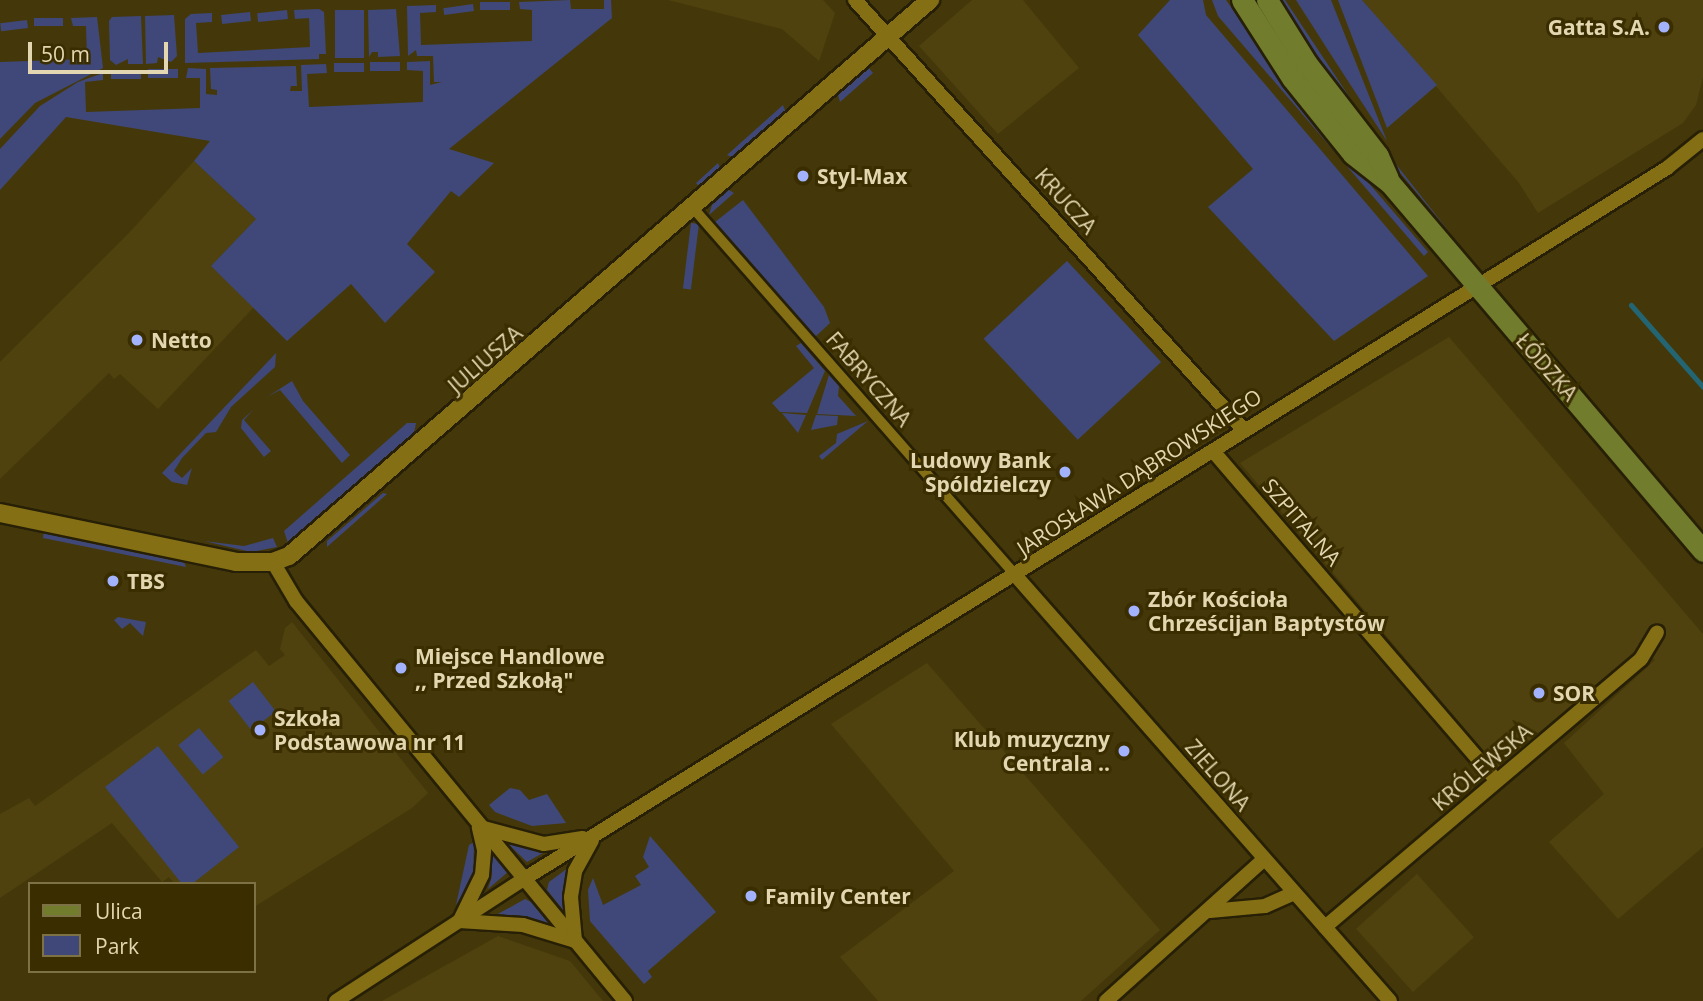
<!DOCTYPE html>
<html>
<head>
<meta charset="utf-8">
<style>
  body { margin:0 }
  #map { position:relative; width:1703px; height:1001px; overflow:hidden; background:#44380a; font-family:"Open Sans",sans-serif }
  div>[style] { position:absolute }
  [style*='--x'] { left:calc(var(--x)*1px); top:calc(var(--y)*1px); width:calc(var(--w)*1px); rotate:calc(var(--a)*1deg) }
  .built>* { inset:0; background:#4f420e; transform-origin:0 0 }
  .green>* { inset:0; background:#3f4878; transform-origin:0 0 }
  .stream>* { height:5px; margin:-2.5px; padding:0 2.5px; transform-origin:2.5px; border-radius:2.5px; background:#246573 }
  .roads { filter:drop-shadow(2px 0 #272006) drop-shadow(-2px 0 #272006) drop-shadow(0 2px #272006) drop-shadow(0 -2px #272006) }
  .pedestrian>* { height:10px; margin:-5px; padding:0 5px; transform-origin:5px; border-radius:5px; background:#856f14 }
  .minor>* { height:14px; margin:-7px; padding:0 7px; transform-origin:7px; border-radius:7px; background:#856f14 }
  .tertiary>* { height:18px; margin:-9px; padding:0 9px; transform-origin:9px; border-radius:9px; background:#856f14 }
  .secondary>* { height:21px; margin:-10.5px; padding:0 10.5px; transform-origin:10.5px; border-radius:10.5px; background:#717c2c }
  .dots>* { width:19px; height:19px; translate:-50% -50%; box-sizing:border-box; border:4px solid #3a2e00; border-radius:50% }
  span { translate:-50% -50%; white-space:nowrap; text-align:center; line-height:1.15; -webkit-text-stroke:6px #3a2e00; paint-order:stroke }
  .poi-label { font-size:21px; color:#e2d7b0; font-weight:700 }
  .right { translate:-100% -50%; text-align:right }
  .left { translate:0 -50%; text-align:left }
  .street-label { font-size:21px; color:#e2d7b0 }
  .legend { position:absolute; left:28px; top:882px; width:228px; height:91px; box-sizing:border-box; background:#3a2e00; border:2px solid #7d7246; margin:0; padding:9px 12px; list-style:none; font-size:21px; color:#e2d7b0 }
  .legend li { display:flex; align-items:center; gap:14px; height:35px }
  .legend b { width:35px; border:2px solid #7d7246 }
  .scale { position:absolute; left:28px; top:42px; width:140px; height:32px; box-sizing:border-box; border:4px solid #e2d7b0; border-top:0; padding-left:9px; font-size:21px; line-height:24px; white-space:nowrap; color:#e2d7b0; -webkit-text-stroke:5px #3a2e00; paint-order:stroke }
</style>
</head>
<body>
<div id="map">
  <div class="built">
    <div style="clip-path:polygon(668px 0,823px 0,835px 13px,819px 61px,782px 29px)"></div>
    <div style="clip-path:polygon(972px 0,1023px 0,1079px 68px,998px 134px,919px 46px)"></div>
    <div style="clip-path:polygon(1362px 0,1703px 0,1703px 77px,1696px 105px,1683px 123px,1538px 213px,1519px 183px)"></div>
    <div style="clip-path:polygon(194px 161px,256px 219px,211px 266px,254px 307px,158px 409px,120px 374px,114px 379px,109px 373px,0 479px,0 362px,129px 233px)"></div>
    <div style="clip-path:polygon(1449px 337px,1703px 634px,1703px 847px,1618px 919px,1549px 842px,1604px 794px,1564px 743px,1655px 660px,1642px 649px,1498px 768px,1240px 463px)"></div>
    <div style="clip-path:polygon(292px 622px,428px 793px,412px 808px,254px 907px,254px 884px,175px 884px,169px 877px,162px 882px,112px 823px,0 898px,0 814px,29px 798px,35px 806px,256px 650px,269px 666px,285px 655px,280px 649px,285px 628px)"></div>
    <div style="clip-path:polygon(927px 663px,1160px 930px,1081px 1001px,878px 1001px,840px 957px,954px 871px,831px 724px)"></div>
    <div style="left:1417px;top:874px;width:85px;height:82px;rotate:48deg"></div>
    <div style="clip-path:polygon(498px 936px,570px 961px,603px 1001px,382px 1001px)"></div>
  </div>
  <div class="green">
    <div style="clip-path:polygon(570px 0,571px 9px,604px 9px,604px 0,611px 0,612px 18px,449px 149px,494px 163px,459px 197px,451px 191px,407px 244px,435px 272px,385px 323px,351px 284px,287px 341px,211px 266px,256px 219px,194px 161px,210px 141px,66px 117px,0 190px,0 149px,40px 106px,78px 82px,103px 73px,103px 80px,85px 82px,86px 112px,200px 108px,200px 78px,186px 78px,188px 68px,206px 69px,206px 94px,217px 95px,217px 90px,211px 89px,210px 68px,296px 66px,297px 86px,291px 86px,290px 91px,302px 91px,301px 65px,326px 64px,327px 73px,307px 74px,309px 107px,423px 102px,423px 71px,407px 70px,407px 62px,430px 61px,430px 85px,442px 82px,434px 82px,433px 56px,417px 56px,416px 50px,408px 56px,407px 6px,436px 5px,436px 12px,420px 13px,421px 45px,532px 41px,532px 10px,520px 9px,519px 2px)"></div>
    <div style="clip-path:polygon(1170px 0,1203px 0,1206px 15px,1428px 276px,1334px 341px,1208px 207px,1253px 169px,1138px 35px)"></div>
    <div style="clip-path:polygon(1212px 0,1226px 0,1293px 95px,1428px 252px,1424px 256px,1218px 16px)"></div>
    <div style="clip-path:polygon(1277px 0,1285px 0,1384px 149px,1451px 234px,1372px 139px)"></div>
    <div style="clip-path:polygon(1296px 0,1331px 0,1387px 141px,1335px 61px)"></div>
    <div style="clip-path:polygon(1338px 0,1362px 0,1437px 85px,1387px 128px)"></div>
    <div style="left:510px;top:2px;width:8px;height:30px;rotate:90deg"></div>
    <div style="left:473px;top:4px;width:7px;height:30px;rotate:82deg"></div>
    <div style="clip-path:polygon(319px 9px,324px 12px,326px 54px,319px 54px,319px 59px,185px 63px,185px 19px,191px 14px,212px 13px,212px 22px,196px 23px,198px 53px,310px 47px,309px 18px,295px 19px,294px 10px)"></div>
    <div style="clip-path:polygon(396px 9px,400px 56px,378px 57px,378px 52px,372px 52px,369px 57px,368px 10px)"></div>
    <div style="left:287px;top:10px;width:9px;height:30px;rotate:84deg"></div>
    <div style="left:335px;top:10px;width:29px;height:48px"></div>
    <div style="left:250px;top:12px;width:9px;height:29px;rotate:84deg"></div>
    <div style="clip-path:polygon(174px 15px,177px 56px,171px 62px,158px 57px,157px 63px,146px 64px,145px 16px)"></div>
    <div style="clip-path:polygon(141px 16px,143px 64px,128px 64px,128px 59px,116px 65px,110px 60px,109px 21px,112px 17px)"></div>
    <div style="clip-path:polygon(97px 17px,103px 68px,35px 103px,0 139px,0 62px,87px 59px,86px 26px,73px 26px,71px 18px)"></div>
    <div style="left:63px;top:18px;width:8px;height:29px;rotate:90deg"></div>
    <div style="left:27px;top:20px;width:8px;height:27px;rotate:83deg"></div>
    <div style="left:400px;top:62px;width:9px;height:30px;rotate:90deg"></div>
    <div style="left:364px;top:63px;width:9px;height:30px;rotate:90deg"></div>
    <div style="clip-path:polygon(868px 67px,873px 73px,840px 102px,838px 95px)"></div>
    <div style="left:178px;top:69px;width:9px;height:30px;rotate:90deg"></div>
    <div style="left:141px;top:70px;width:9px;height:30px;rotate:90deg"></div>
    <div style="clip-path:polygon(783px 105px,786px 113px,734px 158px,727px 155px)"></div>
    <div style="clip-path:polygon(718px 163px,721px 170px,700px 188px,696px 183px)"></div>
    <div style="clip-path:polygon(729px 190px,734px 193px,709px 215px,712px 205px)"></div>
    <div style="clip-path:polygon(743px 200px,824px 307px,830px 323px,815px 337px,715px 222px)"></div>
    <div style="left:691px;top:223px;width:8px;height:66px;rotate:7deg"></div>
    <div style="left:1067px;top:261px;width:138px;height:114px;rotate:47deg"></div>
    <div style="clip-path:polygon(801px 343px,825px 371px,807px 413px,780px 412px,772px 403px,814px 368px,796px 346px)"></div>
    <div style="clip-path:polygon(276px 353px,275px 367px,231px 407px,216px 432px,206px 433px,182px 458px,174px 471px,182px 478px,192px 468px,187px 485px,172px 482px,162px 473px)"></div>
    <div style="clip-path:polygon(829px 375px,839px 386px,838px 396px,856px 416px,817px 414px)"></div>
    <div style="clip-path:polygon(292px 381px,303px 401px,350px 455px,342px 463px,280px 390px,267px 397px)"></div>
    <div style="clip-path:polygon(253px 410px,244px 420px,271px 451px,264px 457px,241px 428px,242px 420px)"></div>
    <div style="clip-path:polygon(782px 413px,806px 415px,798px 433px)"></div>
    <div style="clip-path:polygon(816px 415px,838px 416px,837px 425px,811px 430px)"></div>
    <div style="clip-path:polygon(868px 421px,822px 460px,819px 456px,836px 443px,837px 434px)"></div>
    <div style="clip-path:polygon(407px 423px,416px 423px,413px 439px,288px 543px,284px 531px)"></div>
    <div style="clip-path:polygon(383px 493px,387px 494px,327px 547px,327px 541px)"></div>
    <div style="clip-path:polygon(44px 531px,184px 562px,186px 567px,43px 538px)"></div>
    <div style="clip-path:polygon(273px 538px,277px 547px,251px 552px,204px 541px,244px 546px)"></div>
    <div style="clip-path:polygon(118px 617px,146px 622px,143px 636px,130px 623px,122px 629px,114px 620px)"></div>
    <div style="left:253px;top:682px;width:37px;height:31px;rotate:52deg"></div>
    <div style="left:199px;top:728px;width:38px;height:27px;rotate:50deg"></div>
    <div style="clip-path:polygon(158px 746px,239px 847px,192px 884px,182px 884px,105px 787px)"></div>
    <div style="clip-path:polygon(510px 788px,520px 790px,529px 800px,547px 794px,566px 823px,532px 826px,495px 812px,489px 805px)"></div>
    <div style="clip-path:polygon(650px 836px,716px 912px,648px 971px,652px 977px,644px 984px,590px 921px,588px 890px,593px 878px,603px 905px,641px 885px,635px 876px,649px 867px,643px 857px)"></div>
    <div style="clip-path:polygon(504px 840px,531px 848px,548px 850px,527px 862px)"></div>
    <div style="clip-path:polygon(474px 842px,473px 880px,456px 905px,469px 845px)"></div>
    <div style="clip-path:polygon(492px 854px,508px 872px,488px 889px,492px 876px)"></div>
    <div style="clip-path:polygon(568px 868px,564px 891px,567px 915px,547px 890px,549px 882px)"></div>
    <div style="clip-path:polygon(525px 899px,531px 902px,551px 926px,496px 915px)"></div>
  </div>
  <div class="stream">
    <div style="--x:1631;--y:305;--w:109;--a:48.7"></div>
  </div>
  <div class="roads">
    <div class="pedestrian">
      <div style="--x:693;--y:208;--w:490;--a:48.7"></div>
    </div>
    <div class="minor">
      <div style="--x:855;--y:0;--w:580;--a:47.87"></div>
      <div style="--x:1213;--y:451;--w:435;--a:49.3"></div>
      <div style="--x:273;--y:562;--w:45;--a:59.5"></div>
      <div style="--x:296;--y:601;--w:518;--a:50.56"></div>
      <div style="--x:1016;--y:576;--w:566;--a:48.65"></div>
      <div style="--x:480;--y:827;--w:66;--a:14.9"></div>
      <div style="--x:544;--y:844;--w:39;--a:-9"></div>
      <div style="--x:1210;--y:911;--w:55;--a:-5.2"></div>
      <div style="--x:1265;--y:906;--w:32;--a:-24"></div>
      <div style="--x:461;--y:918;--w:48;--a:-64"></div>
      <div style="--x:482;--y:875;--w:25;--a:-85"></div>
      <div style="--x:484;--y:850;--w:23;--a:-103"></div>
      <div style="--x:459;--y:921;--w:64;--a:3.6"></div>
      <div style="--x:523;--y:925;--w:54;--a:17.1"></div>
      <div style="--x:575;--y:941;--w:44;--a:-95.2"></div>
      <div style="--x:571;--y:897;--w:26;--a:-81"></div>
      <div style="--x:575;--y:871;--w:35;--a:-61"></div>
      <div style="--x:1325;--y:927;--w:414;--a:-40.3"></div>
      <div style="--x:1641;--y:659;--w:31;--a:-59"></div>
      <div style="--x:336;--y:1001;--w:224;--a:-33"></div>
      <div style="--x:524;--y:879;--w:1346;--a:-31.88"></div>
      <div style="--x:1667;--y:168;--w:46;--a:-38.9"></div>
      <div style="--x:1106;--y:1001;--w:212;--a:-41.9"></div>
    </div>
    <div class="tertiary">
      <div style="--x:0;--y:513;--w:241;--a:11.7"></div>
      <div style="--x:236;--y:562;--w:37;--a:0"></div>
      <div style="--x:273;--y:562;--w:17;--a:-21"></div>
      <div style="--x:289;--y:556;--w:849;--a:-40.94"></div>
    </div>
    <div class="secondary">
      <div style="--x:1242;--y:0;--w:93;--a:57.3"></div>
      <div style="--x:1292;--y:78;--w:97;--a:51.2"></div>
      <div style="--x:1353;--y:154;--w:47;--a:38.1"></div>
      <div style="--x:1390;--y:183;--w:483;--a:49.6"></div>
      <div style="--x:1267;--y:0;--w:75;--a:58"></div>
      <div style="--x:1307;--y:64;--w:116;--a:52.3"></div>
      <div style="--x:1378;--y:156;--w:24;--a:66"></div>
    </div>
  </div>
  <div class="dots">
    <div style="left:1664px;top:27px;background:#a2b2fd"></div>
    <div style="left:803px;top:176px;background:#a2b2fd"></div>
    <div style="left:137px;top:340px;background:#a2b2fd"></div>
    <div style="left:1065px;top:472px;background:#a2b2fd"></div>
    <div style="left:113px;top:581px;background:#a2b2fd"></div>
    <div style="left:1134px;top:611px;background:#a2b2fd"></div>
    <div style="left:401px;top:668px;background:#a2b2fd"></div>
    <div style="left:1539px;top:693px;background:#a2b2fd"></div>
    <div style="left:260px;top:730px;background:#a2b2fd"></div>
    <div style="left:1124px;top:751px;background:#a2b2fd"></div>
    <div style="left:751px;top:896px;background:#a2b2fd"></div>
  </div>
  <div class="poi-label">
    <span class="right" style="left:1650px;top:27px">Gatta S.A.</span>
    <span class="left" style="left:817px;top:176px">Styl-Max</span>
    <span class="left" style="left:151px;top:340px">Netto</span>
    <span class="right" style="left:1051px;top:472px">Ludowy Bank<br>Spóldzielczy</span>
    <span class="left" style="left:127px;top:581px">TBS</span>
    <span class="left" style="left:1148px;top:611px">Zbór Kościoła<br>Chrześcijan Baptystów</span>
    <span class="left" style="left:415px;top:668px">Miejsce Handlowe<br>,, Przed Szkołą"</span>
    <span class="left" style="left:1553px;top:693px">SOR</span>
    <span class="left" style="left:274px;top:730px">Szkoła<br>Podstawowa nr 11</span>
    <span class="right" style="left:1110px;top:751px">Klub muzyczny<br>Centrala ..</span>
    <span class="left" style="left:765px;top:896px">Family Center</span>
  </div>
  <div class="street-label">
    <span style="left:1066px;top:201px;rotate:48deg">KRUCZA</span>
    <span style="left:485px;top:359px;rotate:-41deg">JULIUSZA</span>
    <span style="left:1547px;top:367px;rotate:49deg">ŁÓDZKA</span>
    <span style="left:869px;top:379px;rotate:49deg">FABRYCZNA</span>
    <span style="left:1139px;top:472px;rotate:-33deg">JAROSŁAWA DĄBROWSKIEGO</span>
    <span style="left:1302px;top:522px;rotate:49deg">SZPITALNA</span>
    <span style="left:1482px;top:767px;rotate:-40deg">KRÓLEWSKA</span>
    <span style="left:1218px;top:775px;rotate:49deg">ZIELONA</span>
  </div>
  <ul class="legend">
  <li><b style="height:9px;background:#717c2c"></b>Ulica</li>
  <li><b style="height:19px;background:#3f4878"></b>Park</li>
  </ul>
  <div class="scale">50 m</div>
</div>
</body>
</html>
